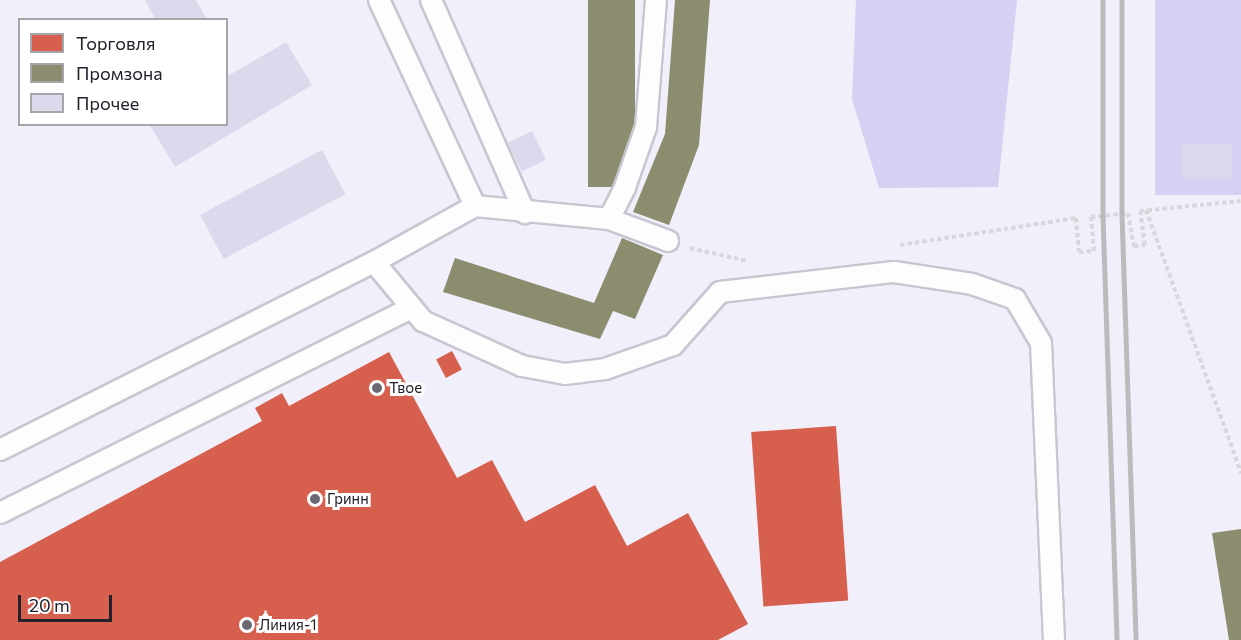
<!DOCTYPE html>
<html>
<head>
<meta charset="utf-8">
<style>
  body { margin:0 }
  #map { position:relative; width:1241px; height:640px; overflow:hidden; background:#f0effa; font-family:Commissioner,sans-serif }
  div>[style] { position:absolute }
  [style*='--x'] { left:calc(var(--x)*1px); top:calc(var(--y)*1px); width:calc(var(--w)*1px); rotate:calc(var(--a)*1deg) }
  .green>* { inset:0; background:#d4d1f2; transform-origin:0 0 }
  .shops>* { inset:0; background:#d6604d; transform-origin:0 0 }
  .industry>* { inset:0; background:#8c8c6e; transform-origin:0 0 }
  .building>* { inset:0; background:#dcd9ec; transform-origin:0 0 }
  .path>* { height:4px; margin-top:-2px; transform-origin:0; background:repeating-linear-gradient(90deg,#d8d8db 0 4.5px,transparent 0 7.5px) }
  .roads { filter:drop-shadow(2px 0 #c8c7d1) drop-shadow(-2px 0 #c8c7d1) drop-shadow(0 2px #c8c7d1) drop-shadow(0 -2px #c8c7d1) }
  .lane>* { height:20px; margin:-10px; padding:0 10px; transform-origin:10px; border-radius:10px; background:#fdfdfe }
  .rail>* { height:4.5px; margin:-2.25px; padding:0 2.25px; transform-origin:2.25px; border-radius:2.25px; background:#bbbbbe }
  .dots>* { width:16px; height:16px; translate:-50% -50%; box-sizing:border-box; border:3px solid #fff; border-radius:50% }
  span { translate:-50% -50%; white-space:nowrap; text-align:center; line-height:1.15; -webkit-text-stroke:6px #fff; paint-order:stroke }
  .poi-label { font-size:15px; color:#21202b }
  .left { translate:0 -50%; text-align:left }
  .legend { position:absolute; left:18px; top:18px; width:210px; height:108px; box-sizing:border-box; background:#fff; border:2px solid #a6a6aa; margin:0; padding:8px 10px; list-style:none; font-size:18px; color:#21202b }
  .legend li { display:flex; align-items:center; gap:12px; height:30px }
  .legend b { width:30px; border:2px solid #a6a6aa }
  .scale { position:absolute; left:18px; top:595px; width:94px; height:27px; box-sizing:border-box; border:3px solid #21202b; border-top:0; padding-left:8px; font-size:18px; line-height:21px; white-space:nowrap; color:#21202b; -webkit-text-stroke:4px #fff; paint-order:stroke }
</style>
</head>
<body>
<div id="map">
  <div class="green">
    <div style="clip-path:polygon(856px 0,1017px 0,998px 187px,879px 188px,852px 99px)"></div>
    <div style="left:1155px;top:0;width:86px;height:195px"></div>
  </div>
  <div class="shops">
    <div style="left:452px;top:351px;width:21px;height:18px;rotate:62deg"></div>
    <div style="clip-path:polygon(389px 352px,457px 478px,492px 460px,525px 522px,595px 485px,627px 546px,688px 513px,748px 624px,718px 640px,0 640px,0 562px,262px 421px,255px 408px,282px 393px,289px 406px)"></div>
    <div style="left:836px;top:426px;width:175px;height:85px;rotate:86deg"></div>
  </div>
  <div class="industry">
    <div style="left:588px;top:0;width:47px;height:187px"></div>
    <div style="clip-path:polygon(675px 0,710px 0,699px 145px,669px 225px,633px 212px,665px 134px)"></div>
    <div style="clip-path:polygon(622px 238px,663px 255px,635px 319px,613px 311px,600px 339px,443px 292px,455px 258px,594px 303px)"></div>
    <div style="clip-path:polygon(1241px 529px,1241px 640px,1229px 640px,1212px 533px)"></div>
  </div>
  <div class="building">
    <div style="clip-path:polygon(145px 0,196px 0,207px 20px,156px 20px)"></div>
    <div style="clip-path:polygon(286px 42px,312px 85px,175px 167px,149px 124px,226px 124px,226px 77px)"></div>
    <div style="left:532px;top:131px;width:32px;height:27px;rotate:64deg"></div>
    <div style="left:1232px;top:144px;width:33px;height:50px;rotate:90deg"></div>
    <div style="left:322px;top:150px;width:50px;height:138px;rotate:62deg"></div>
  </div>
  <div class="path">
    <div style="--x:1146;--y:210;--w:280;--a:70.1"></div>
    <div style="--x:900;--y:245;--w:178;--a:-8.7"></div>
    <div style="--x:1076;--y:218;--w:34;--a:85"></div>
    <div style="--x:1079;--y:252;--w:15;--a:-4"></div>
    <div style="--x:1094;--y:251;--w:34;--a:-95"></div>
    <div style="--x:1091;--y:217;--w:37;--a:-6"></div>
    <div style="--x:1128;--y:213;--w:34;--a:80"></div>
    <div style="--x:1134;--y:246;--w:11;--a:-5"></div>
    <div style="--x:1145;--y:245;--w:34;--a:-98"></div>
    <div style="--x:1140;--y:211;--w:101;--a:-5.7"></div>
    <div style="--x:690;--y:248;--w:58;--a:12.8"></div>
  </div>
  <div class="roads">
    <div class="lane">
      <div style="--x:431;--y:0;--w:233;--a:66.2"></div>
      <div style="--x:475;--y:206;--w:135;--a:5.5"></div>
      <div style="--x:609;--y:219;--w:63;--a:20.4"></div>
      <div style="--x:609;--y:219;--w:36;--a:-63"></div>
      <div style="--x:625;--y:187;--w:64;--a:-70.7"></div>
      <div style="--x:646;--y:127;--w:127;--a:-85.5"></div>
      <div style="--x:374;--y:262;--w:77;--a:50.3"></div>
      <div style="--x:423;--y:321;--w:109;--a:24.4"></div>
      <div style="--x:522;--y:366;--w:44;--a:10.5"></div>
      <div style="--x:565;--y:374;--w:40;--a:-7.1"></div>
      <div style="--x:605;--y:369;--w:72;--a:-19.4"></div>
      <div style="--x:673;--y:345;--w:71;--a:-48.4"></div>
      <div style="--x:720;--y:292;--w:175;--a:-6.6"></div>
      <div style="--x:894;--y:272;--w:79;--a:8.7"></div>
      <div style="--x:972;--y:284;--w:46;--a:19.2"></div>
      <div style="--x:1015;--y:299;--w:51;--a:59.4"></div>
      <div style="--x:1041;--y:343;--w:297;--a:87.5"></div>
      <div style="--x:0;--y:450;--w:419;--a:-26.7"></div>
      <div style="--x:374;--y:262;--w:115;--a:-29"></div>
      <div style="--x:475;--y:206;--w:227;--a:-115"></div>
      <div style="--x:0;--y:513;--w:460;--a:-26.5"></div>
    </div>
  </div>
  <div class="rail">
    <div style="--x:1103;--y:0;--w:216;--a:90"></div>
    <div style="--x:1103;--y:216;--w:424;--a:88.1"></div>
    <div style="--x:1122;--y:0;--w:214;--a:90"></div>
    <div style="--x:1122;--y:214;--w:426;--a:88.1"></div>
  </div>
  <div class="dots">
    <div style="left:377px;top:388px;background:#696873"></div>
    <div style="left:315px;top:499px;background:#696873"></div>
    <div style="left:247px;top:625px;background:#696873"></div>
  </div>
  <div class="poi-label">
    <span class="left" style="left:389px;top:388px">Твое</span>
    <span class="left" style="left:327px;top:499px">Гринн</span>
    <span class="left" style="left:259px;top:625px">Линия-1</span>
  </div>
  <ul class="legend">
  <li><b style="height:16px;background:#d6604d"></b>Торговля</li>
  <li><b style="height:16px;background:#8c8c6e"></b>Промзона</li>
  <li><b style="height:16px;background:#dcd9ec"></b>Прочее</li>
  </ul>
  <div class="scale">20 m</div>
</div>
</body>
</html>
